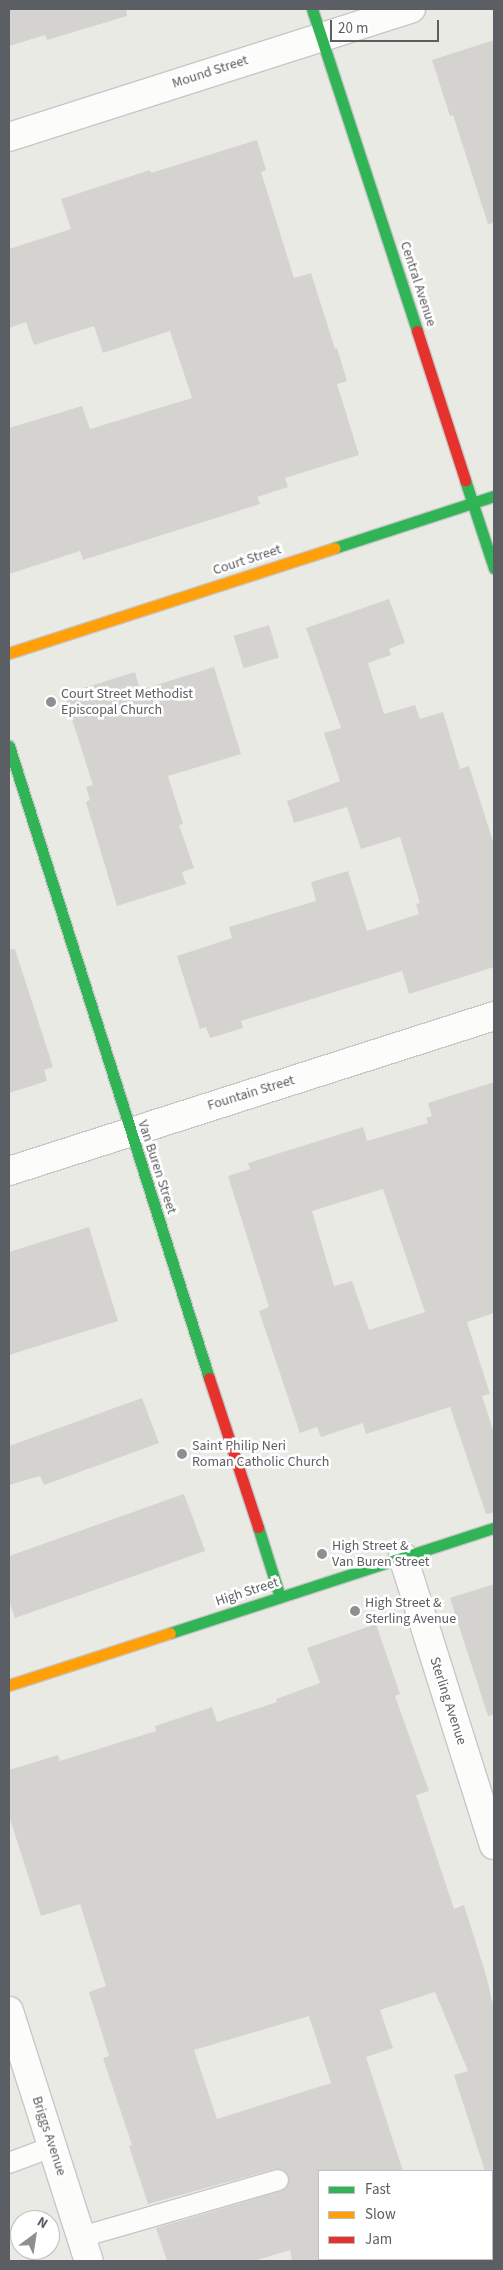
<!DOCTYPE html>
<html>
<head>
<meta charset="utf-8">
<style>
  body { margin:0 }
  #map { position:relative; width:503px; height:2270px; overflow:hidden; background:#eaeae5; font-family:"Source Sans 3",sans-serif }
  div>[style] { position:absolute }
  [style*='--x'] { left:calc(var(--x)*1px); top:calc(var(--y)*1px); width:calc(var(--w)*1px); rotate:calc(var(--a)*1deg) }
  .building>* { inset:0; background:#d4d3d0; transform-origin:0 0 }
  .roads { filter:drop-shadow(1px 0 #c7c7c7) drop-shadow(-1px 0 #c7c7c7) drop-shadow(0 1px #c7c7c7) drop-shadow(0 -1px #c7c7c7) }
  .lane>* { height:20px; margin:-10px; padding:0 10px; transform-origin:10px; border-radius:10px; background:#fcfcfb }
  .street>* { height:28px; margin:-14px; padding:0 14px; transform-origin:14px; border-radius:14px; background:#fcfcfb }
  .fast>* { height:11px; margin:-5.5px; padding:0 5.5px; transform-origin:5.5px; border-radius:5.5px; background:#30b455 }
  .slow>* { height:11px; margin:-5.5px; padding:0 5.5px; transform-origin:5.5px; border-radius:5.5px; background:#ff9f0a }
  .jam>* { height:11px; margin:-5.5px; padding:0 5.5px; transform-origin:5.5px; border-radius:5.5px; background:#e5322d }
  .dots>* { width:14px; height:14px; translate:-50% -50%; box-sizing:border-box; border:2px solid #fff; border-radius:50% }
  span { translate:-50% -50%; white-space:nowrap; text-align:center; line-height:1.15; -webkit-text-stroke:5px #fff; paint-order:stroke }
  .street-label { font-size:14px; color:#5b5e62 }
  .poi-label { font-size:14px; color:#5b5e62 }
  .left { translate:0 -50%; text-align:left }
  .frame { position:absolute; inset:0; border:10px solid #5b5e62; pointer-events:none }
  .legend { position:absolute; left:318px; top:2170px; width:175px; height:90px; box-sizing:border-box; background:#fff; border:1px solid #bdbfc0; margin:0; padding:6px 9px; list-style:none; font-size:15px; color:#5b5e62 }
  .legend li { display:flex; align-items:center; gap:10px; height:25px }
  .legend b { width:25px; border:1px solid #bdbfc0 }
  .north { position:absolute; left:10px; top:2210px; width:50px; height:50px; box-sizing:border-box; background:#fff; border:1px solid #bdbfc0; border-radius:50%; rotate:31deg; font-size:14px; font-weight:700; line-height:20px; text-align:center; color:#5b5e62 }
  .north::after { content:''; display:block; margin:auto; width:18px; height:22px; background:#8d8f90; clip-path:polygon(50% 0,100% 100%,50% 72%,0 100%) }
  .scale { position:absolute; left:330px; top:20px; width:109px; height:22px; box-sizing:border-box; border:2px solid #5b5e62; border-top:0; padding-left:6px; font-size:15px; line-height:18px; white-space:nowrap; color:#5b5e62; -webkit-text-stroke:4px #fff; paint-order:stroke }
</style>
</head>
<body>
<div id="map">
  <div class="building">
    <div style="clip-path:polygon(9px 9px,126px 9px,127px 16px,47px 40px,45px 35px,9px 46px)"></div>
    <div style="clip-path:polygon(494px 40px,494px 223px,488px 224px,453px 115px,450px 116px,432px 60px)"></div>
    <div style="clip-path:polygon(257px 140px,266px 170px,261px 172px,294px 278px,311px 273px,335px 349px,337px 348px,347px 381px,337px 384px,359px 455px,285px 478px,288px 487px,257px 497px,260px 504px,83px 560px,80px 551px,9px 574px,9px 428px,82px 406px,90px 429px,192px 398px,170px 331px,103px 353px,94px 326px,34px 345px,26px 322px,9px 328px,9px 249px,71px 229px,61px 199px,150px 170px,151px 173px)"></div>
    <div style="clip-path:polygon(389px 599px,405px 643px,389px 649px,391px 655px,368px 663px,384px 714px,415px 705px,420px 719px,443px 712px,460px 769px,469px 766px,494px 844px,494px 967px,409px 994px,402px 971px,241px 1021px,243px 1028px,210px 1038px,206px 1027px,200px 1029px,177px 956px,232px 938px,229px 927px,316px 901px,311px 882px,348px 871px,367px 931px,419px 914px,416px 904px,420px 903px,400px 837px,361px 849px,347px 807px,294px 823px,287px 801px,340px 781px,324px 733px,341px 728px,306px 628px)"></div>
    <div style="left:269px;top:625px;width:34px;height:37px;rotate:73deg"></div>
    <div style="clip-path:polygon(214px 667px,241px 754px,168px 776px,183px 824px,179px 825px,194px 868px,182px 872px,186px 884px,117px 906px,86px 802px,90px 800px,86px 787px,93px 785px,64px 694px,135px 672px,140px 690px)"></div>
    <div style="clip-path:polygon(15px 949px,53px 1067px,44px 1070px,47px 1081px,9px 1093px,9px 950px)"></div>
    <div style="clip-path:polygon(evenodd,494px 1082px,494px 1313px,467px 1322px,490px 1394px,482px 1396px,494px 1433px,494px 1513px,486px 1514px,450px 1407px,366px 1434px,363px 1423px,321px 1437px,317px 1427px,300px 1433px,259px 1311px,269px 1307px,228px 1176px,250px 1169px,248px 1163px,363px 1127px,367px 1141px,428px 1123px,426px 1118px,432px 1116px,428px 1103px,494px 1082px,383px 1189px,425px 1312px,369px 1330px,352px 1281px,334px 1286px,312px 1211px,383px 1189px)"></div>
    <div style="clip-path:polygon(89px 1227px,118px 1321px,9px 1355px,9px 1252px)"></div>
    <div style="clip-path:polygon(142px 1398px,159px 1443px,44px 1485px,40px 1476px,9px 1485px,9px 1446px)"></div>
    <div style="clip-path:polygon(184px 1494px,205px 1551px,15px 1618px,9px 1601px,9px 1556px)"></div>
    <div style="clip-path:polygon(494px 1584px,494px 1715px,488px 1716px,450px 1598px)"></div>
    <div style="clip-path:polygon(evenodd,376px 1624px,400px 1694px,395px 1696px,429px 1791px,416px 1795px,454px 1909px,464px 1905px,486px 1975px,494px 2009px,494px 2179px,492px 2180px,492px 2171px,485px 2171px,454px 2075px,468px 2071px,435px 1992px,380px 2010px,393px 2048px,366px 2057px,403px 2171px,319px 2171px,319px 2261px,292px 2261px,290px 2250px,254px 2261px,167px 2261px,156px 2228px,281px 2191px,289px 2183px,289px 2176px,281px 2169px,275px 2169px,148px 2204px,129px 2146px,132px 2145px,103px 2058px,109px 2056px,89px 1992px,106px 1986px,80px 1904px,41px 1916px,9px 1816px,9px 1770px,58px 1755px,60px 1761px,156px 1731px,155px 1726px,212px 1707px,217px 1722px,277px 1702px,276px 1699px,320px 1683px,307px 1648px,376px 1624px,309px 2016px,331px 2083px,217px 2119px,194px 2050px,309px 2016px)"></div>
  </div>
  <div class="roads">
    <div class="lane">
      <div style="--x:9;--y:2163;--w:46;--a:-20.4"></div>
      <div style="--x:81;--y:2237;--w:205;--a:-16.1"></div>
      <div style="--x:343;--y:2261;--w:10;--a:-11"></div>
    </div>
    <div class="street">
      <div style="--x:9;--y:137;--w:422;--a:-17.7"></div>
      <div style="--x:9;--y:1171;--w:509;--a:-17.72"></div>
      <div style="--x:403;--y:1557;--w:302;--a:72.5"></div>
      <div style="--x:9;--y:2011;--w:262;--a:72.3"></div>
    </div>
    <div class="fast">
      <div style="--x:312;--y:9;--w:339;--a:71.9"></div>
      <div style="--x:465;--y:480;--w:93;--a:71.8"></div>
      <div style="--x:334;--y:548;--w:168;--a:-18"></div>
      <div style="--x:9;--y:746;--w:663;--a:72.44"></div>
      <div style="--x:258;--y:1527;--w:73;--a:72.6"></div>
      <div style="--x:170;--y:1633;--w:341;--a:-18"></div>
    </div>
    <div class="slow">
      <div style="--x:9;--y:653;--w:342;--a:-17.9"></div>
      <div style="--x:9;--y:1685;--w:169;--a:-17.9"></div>
    </div>
    <div class="jam">
      <div style="--x:417;--y:331;--w:157;--a:72.1"></div>
      <div style="--x:209;--y:1378;--w:157;--a:71.8"></div>
    </div>
  </div>
  <div class="dots">
    <div style="left:51px;top:702px;background:#8d8f90"></div>
    <div style="left:182px;top:1454px;background:#8d8f90"></div>
    <div style="left:322px;top:1554px;background:#8d8f90"></div>
    <div style="left:355px;top:1611px;background:#8d8f90"></div>
  </div>
  <div class="street-label">
    <span style="left:210px;top:72px;rotate:-18deg">Mound Street</span>
    <span style="left:418px;top:284px;rotate:72deg">Central Avenue</span>
    <span style="left:247px;top:560px;rotate:-18deg">Court Street</span>
    <span style="left:251px;top:1093px;rotate:-17deg">Fountain Street</span>
    <span style="left:157px;top:1167px;rotate:72deg">Van Buren Street</span>
    <span style="left:247px;top:1592px;rotate:-18deg">High Street</span>
    <span style="left:448px;top:1701px;rotate:72deg">Sterling Avenue</span>
    <span style="left:49px;top:2136px;rotate:72deg">Briggs Avenue</span>
  </div>
  <div class="poi-label">
    <span class="left" style="left:61px;top:702px">Court Street Methodist<br>Episcopal Church</span>
    <span class="left" style="left:192px;top:1454px">Saint Philip Neri<br>Roman Catholic Church</span>
    <span class="left" style="left:332px;top:1554px">High Street &amp;<br>Van Buren Street</span>
    <span class="left" style="left:365px;top:1611px">High Street &amp;<br>Sterling Avenue</span>
  </div>
  <div class="frame"></div>
  <ul class="legend">
  <li><b style="height:6px;background:#30b455"></b>Fast</li>
  <li><b style="height:6px;background:#ff9f0a"></b>Slow</li>
  <li><b style="height:6px;background:#e5322d"></b>Jam</li>
  </ul>
  <div class="north">N</div>
  <div class="scale">20 m</div>
</div>
</body>
</html>
